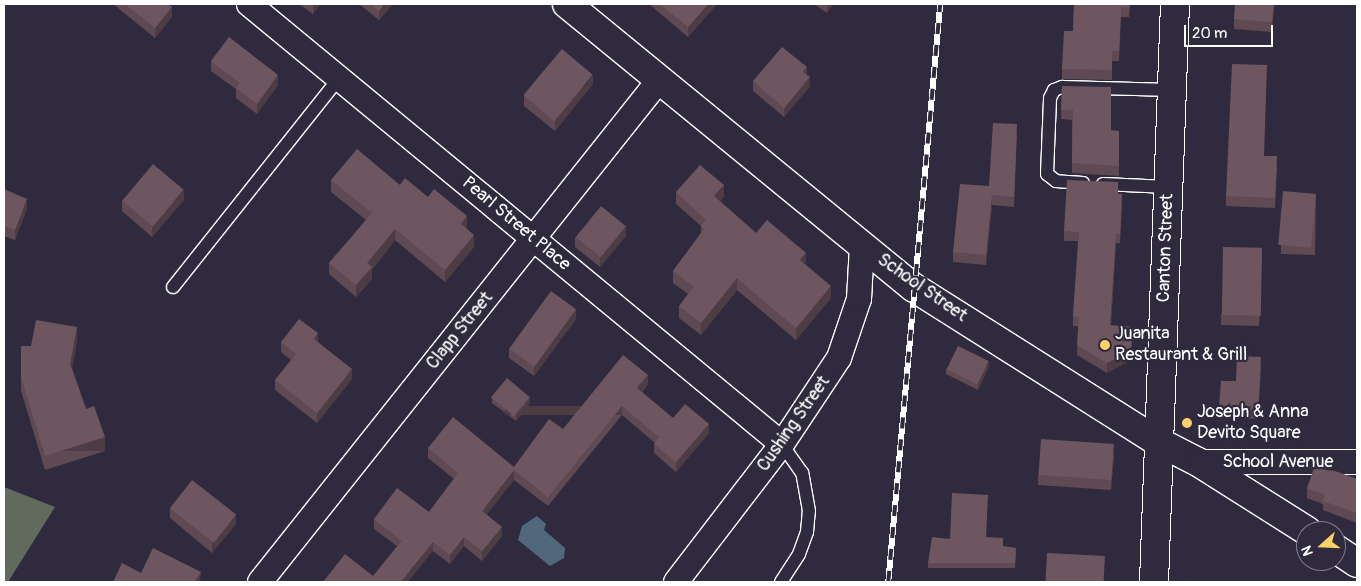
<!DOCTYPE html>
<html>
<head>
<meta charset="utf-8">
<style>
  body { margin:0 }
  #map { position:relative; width:1361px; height:586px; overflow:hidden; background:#2f2a3d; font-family:Pangolin,sans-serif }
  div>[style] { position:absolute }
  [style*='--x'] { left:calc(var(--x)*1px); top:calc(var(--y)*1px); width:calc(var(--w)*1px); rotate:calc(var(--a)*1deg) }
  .green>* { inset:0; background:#626a5d }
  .water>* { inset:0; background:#51677c }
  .roads { filter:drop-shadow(1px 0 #fff) drop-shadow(-1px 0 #fff) drop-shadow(0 1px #fff) drop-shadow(0 -1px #fff) }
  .service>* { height:12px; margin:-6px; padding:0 6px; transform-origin:6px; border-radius:6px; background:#2f2a3d }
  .minor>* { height:24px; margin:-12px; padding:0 12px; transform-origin:12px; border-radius:12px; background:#2f2a3d }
  .tertiary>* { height:28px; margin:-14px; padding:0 14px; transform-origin:14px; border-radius:14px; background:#2f2a3d }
  .secondary>* { height:28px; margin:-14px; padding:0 14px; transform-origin:14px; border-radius:14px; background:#2f2a3d }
  .rail>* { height:5.5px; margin-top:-2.75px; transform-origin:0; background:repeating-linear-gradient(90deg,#2f2a3d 0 11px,#fff 0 22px); box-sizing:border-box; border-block:1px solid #fff }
  .wall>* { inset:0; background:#5f4a53 }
  .shaded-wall>* { inset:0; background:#4d3c43; transform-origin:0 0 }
  .building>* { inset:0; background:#6e5660; transform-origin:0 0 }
  .dots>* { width:14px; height:14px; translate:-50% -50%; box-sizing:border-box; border:2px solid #2f2a3d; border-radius:50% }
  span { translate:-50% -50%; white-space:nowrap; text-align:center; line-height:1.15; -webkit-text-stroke:4.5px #2f2a3d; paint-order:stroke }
  .street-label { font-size:18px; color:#fff }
  .poi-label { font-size:18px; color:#fff }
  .left { translate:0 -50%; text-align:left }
  .frame { position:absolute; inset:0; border:5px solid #fff; pointer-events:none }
  .north { position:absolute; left:1296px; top:521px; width:50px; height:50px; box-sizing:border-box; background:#2f2a3d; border:1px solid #827f8b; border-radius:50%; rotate:250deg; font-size:14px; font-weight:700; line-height:20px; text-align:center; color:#fff }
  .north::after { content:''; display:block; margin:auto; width:18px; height:22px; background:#ffd166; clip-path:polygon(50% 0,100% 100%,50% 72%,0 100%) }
  .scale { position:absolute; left:1184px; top:25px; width:89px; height:22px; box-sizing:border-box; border:2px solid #fff; border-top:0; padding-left:6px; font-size:15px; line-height:18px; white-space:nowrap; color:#fff; -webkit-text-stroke:4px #2f2a3d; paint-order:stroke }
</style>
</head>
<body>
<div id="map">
  <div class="green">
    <div style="clip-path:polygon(4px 487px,55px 507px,8px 582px,4px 582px)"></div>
  </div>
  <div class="water">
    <div style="clip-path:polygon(537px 516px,546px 524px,544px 530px,565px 548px,564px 558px,550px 566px,518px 540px,522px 526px)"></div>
  </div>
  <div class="roads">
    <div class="service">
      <div style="--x:1083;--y:183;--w:27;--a:-176"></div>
      <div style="--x:1056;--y:181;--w:11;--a:-142"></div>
      <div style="--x:1047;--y:174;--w:76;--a:-87.7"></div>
      <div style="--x:1050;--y:98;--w:9;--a:-63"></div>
      <div style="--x:1054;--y:90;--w:9;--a:-21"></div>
      <div style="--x:1062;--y:87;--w:110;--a:1.6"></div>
      <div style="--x:1103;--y:184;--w:65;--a:2.6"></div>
      <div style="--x:173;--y:287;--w:267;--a:-51.5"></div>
      <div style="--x:781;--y:582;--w:33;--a:-57"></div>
      <div style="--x:799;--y:554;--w:23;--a:-70"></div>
      <div style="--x:807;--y:532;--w:21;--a:-85"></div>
      <div style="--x:809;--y:511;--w:39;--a:-100"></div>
      <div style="--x:802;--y:473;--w:35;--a:-125"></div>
    </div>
    <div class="minor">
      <div style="--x:249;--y:4;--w:691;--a:39.54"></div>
      <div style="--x:1198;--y:462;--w:159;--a:0"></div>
      <div style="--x:260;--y:582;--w:643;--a:-51.51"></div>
      <div style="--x:676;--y:582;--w:174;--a:-52.5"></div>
      <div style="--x:782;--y:444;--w:103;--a:-56.5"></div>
      <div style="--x:839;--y:358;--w:62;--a:-71.3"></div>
      <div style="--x:859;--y:299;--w:54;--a:-86.8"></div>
    </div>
    <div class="tertiary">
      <div style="--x:567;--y:4;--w:447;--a:39.3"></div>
      <div style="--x:913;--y:287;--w:289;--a:32.3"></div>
      <div style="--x:1157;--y:441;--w:46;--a:27.1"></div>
      <div style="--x:1198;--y:462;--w:129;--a:32.3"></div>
      <div style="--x:1336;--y:549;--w:25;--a:34"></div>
    </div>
    <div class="secondary">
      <div style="--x:1154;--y:582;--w:578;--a:-87.92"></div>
    </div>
  </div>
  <div class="rail">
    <div style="--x:888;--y:582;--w:580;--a:-84.86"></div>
  </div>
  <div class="wall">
    <div style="clip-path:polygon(113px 4px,168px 4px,172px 17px,155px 38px)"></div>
    <div style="clip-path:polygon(299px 4px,320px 4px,313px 14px)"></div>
    <div style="clip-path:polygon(359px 4px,393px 4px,379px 20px)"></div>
    <div style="clip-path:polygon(649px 4px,717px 4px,688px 37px)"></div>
    <div style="clip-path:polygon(814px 4px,833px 4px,827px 13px)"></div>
    <div style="clip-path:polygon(1074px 4px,1130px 4px,1129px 17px,1121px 17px,1119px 61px,1112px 61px,1112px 80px,1062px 79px,1062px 69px,1073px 31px)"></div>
    <div style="clip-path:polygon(1274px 4px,1272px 32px,1234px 29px,1234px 19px)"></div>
    <div style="clip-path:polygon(211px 61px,278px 85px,257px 114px,236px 98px,236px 89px,211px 71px)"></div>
    <div style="clip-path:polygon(753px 81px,810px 86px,784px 117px,753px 91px)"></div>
    <div style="clip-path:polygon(593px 84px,555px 131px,524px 106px,524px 96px)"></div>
    <div style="clip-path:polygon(1062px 86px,1111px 131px,1119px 131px,1119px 176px,1072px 173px,1072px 120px,1061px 119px)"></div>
    <div style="clip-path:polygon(1017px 134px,1014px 207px,992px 205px,986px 265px,953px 262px,953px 252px)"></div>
    <div style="clip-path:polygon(1265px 156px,1277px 166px,1275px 208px,1226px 206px,1226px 196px)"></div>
    <div style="clip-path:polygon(331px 180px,400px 185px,428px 197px,467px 228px,466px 228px,474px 247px,445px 282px,395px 240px,372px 270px,372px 279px,356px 297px,329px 274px,329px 263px,366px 220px,331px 192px)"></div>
    <div style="clip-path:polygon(4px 189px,27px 208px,15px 240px,4px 236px)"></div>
    <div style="clip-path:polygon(676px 192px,724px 197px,720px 201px,756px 233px,806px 265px,831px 298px,796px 340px,737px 290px,701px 335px,679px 318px,679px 306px,688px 294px,673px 283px,673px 271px,701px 233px,701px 226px,676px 204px)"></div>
    <div style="clip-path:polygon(1118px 194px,1122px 204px,1120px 243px,1116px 243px,1111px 325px,1132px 336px,1131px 360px,1107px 373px,1077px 355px,1078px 326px,1073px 326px,1073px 316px,1078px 241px,1064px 241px,1064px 231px)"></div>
    <div style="clip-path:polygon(1316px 194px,1315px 255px,1281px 254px,1281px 245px)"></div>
    <div style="clip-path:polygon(184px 200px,152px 237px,122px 211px,122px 201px)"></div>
    <div style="clip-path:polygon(626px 236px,600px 267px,575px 247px,575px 237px)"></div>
    <div style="clip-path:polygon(1262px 258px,1259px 326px,1221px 325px,1221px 315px)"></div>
    <div style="clip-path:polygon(576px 319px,534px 376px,509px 358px,509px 348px)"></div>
    <div style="clip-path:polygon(77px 341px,72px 368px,86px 409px,105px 451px,45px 470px,21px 391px,21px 346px,31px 346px)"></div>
    <div style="clip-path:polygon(281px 342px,318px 342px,352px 379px,317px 423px,275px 390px,275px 380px,291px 360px,281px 352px)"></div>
    <div style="clip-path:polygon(989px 366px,978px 390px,946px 374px,946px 369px)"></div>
    <div style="clip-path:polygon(1261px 367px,1258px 419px,1219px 417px,1219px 407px,1236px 381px)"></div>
    <div style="clip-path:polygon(648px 384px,642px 392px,673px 418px,709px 433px,676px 472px,654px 453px,654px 444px,655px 443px,622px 415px,548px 506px,514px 480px,487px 514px,502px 536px,482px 561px,464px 546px,450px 564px,433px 551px,373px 576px,397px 546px,374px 529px,374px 519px,429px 512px,454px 479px,428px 458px,428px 448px,514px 467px,563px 429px)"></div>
    <div style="clip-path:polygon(492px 398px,530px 403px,516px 421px,492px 403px)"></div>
    <div style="clip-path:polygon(1114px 454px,1111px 490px,1038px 485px,1038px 475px)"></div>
    <div style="clip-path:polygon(1357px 479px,1357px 523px,1323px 510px,1323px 504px,1307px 498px,1307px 488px)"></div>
    <div style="clip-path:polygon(170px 508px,236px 524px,212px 553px,170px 518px)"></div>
    <div style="clip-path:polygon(986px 537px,1016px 553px,1015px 568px,928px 568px,928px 563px,950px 539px)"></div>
  </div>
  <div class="shaded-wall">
    <div style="clip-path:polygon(313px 4px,320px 4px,313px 14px)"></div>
    <div style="clip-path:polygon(384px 4px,393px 4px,379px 20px,379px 11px)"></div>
    <div style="clip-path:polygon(708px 4px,717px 4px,688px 37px,688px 27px)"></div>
    <div style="clip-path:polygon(827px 4px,833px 4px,827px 13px)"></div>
    <div style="clip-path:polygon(1274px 4px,1272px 32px,1272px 22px)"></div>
    <div style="clip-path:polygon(172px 7px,172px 17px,155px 38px,155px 28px)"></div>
    <div style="clip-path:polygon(807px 67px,807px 77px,803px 72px)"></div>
    <div style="clip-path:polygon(278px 75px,278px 85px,257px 114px,257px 104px)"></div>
    <div style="clip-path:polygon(593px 75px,593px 84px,555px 131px,555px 121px)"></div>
    <div style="clip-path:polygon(810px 77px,810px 86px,784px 117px,784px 108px)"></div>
    <div style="clip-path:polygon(724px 185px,724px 197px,714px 208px,714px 196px)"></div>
    <div style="clip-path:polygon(184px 190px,184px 200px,152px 237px,152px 227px)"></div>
    <div style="clip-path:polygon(992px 195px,992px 205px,986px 265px,986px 255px)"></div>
    <div style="clip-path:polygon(27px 199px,27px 208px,15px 240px,15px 230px)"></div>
    <div style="clip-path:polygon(467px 216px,467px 228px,461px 236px,461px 224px)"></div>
    <div style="clip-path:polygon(626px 226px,626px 236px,600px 267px,600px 257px)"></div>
    <div style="clip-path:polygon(395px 229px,395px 240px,372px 270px,372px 279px,356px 297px,356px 285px,367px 263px)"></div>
    <div style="clip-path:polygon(1116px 233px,1116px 243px,1110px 335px,1110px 325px)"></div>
    <div style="clip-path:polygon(474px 235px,474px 247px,445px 282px,445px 270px)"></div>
    <div style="clip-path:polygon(806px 253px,806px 264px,800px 260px)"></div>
    <div style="clip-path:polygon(737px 278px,737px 290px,701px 335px,701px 323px)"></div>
    <div style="clip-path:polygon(831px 286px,831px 298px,796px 340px,796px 328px)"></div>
    <div style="clip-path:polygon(576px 309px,576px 319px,534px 376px,534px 366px)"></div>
    <div style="clip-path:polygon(77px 327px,77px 341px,70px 377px,70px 364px)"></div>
    <div style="clip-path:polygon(1132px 327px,1131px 360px,1107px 373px,1107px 363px)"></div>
    <div style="clip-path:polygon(318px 333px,318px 343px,314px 339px)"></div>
    <div style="clip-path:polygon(989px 361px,989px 366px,978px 390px,978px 384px)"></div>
    <div style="clip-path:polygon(352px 369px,352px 379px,317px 423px,317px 413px)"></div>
    <div style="clip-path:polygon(648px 375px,648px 384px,637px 397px,637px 388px)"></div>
    <div style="clip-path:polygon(530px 397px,530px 403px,516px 421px,516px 416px)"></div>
    <div style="left:622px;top:406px;width:9px;height:117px;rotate:90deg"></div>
    <div style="clip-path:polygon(709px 424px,709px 433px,676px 472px,676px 462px)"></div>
    <div style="left:105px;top:437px;width:14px;height:63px;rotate:90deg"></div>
    <div style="clip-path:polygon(1114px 444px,1114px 454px,1111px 490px,1111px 480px)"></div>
    <div style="clip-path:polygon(514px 470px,514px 480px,482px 520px,482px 511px)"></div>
    <div style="clip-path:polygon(236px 514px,236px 524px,212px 553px,212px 543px)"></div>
    <div style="clip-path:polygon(502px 527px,502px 536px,482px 561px,482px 551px)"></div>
    <div style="clip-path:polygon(464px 537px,464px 546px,450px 564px,450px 555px)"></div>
    <div style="clip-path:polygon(433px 542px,433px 551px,408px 582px,401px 582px)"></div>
    <div style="clip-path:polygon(201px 572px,200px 582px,195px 582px)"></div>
  </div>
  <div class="building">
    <div style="clip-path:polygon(125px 4px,168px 4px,172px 7px,155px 28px)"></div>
    <div style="clip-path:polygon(370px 4px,384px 4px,379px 11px)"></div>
    <div style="clip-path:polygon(660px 4px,708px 4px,688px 27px)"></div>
    <div style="clip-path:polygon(1074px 4px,1129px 4px,1129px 8px,1121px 7px,1119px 51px,1112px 51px,1112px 70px,1062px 69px,1064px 31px,1073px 31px)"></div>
    <div style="clip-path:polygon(1235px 4px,1274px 4px,1272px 22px,1234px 19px)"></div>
    <div style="clip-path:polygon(229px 37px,278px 75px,257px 104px,236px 88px,240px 83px,211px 61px)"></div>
    <div style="clip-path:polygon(782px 47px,807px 67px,803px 72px,810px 77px,784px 108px,753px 81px)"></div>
    <div style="left:562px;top:49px;width:40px;height:60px;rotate:40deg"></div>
    <div style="clip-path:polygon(1232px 64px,1267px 65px,1264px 156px,1277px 156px,1275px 198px,1226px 196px)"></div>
    <div style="clip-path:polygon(1062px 86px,1111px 87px,1111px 130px,1119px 131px,1119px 166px,1072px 163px,1073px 110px,1061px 110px)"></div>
    <div style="clip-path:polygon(993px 123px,1017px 124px,1014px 197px,992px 195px,986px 255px,953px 252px,960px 184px,989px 186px)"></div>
    <div style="clip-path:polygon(357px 149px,400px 185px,405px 178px,428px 197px,434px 189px,467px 216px,461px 224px,474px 235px,445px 270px,395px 229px,367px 263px,372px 267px,356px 285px,329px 263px,372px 213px,331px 180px)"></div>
    <div style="left:153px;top:164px;width:40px;height:48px;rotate:40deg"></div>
    <div style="clip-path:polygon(700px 165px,724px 185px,714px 196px,756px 233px,767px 220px,806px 253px,800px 260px,831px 286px,796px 328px,737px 278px,701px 323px,679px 306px,694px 287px,673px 271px,704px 229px,701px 226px,706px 220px,676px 192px)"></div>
    <div style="clip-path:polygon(1067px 180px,1118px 182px,1118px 194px,1122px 194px,1120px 234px,1116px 233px,1110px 325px,1132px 327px,1131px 351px,1107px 363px,1077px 345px,1079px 317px,1073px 316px,1079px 232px,1064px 231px)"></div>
    <div style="clip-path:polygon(4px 189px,27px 199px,15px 230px,4px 226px)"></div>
    <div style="left:1283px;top:191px;width:33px;height:54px;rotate:5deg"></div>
    <div style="left:601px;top:206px;width:32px;height:40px;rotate:39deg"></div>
    <div style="left:1223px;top:247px;width:39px;height:68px;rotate:1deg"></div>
    <div style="left:551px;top:291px;width:31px;height:71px;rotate:36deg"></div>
    <div style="clip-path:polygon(299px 319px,318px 333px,314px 339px,352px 369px,317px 413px,275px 380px,296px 354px,281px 342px)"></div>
    <div style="clip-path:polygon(36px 320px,77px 327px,70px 364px,86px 409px,94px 406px,105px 437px,45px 456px,21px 377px,21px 346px,31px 346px)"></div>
    <div style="left:958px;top:346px;width:34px;height:26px;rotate:26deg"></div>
    <div style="clip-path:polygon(623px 355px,648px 375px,637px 388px,673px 418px,685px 404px,709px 424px,676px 462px,654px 444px,659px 437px,622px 406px,548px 497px,514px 470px,482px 511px,502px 527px,482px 551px,464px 537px,450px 555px,433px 542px,401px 582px,323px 582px,345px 554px,373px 576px,402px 541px,374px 519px,397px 488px,429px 512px,458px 473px,428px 448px,453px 417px,514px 467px,549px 419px,563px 429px)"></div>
    <div style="clip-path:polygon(1237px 356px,1261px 357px,1258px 409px,1219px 407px,1221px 381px,1236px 381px)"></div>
    <div style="left:507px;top:378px;width:30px;height:25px;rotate:40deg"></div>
    <div style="left:1041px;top:439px;width:73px;height:36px;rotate:4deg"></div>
    <div style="clip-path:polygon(1314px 468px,1335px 471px,1357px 479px,1357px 513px,1323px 501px,1325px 495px,1307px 488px)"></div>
    <div style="left:192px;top:480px;width:56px;height:36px;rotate:38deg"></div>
    <div style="clip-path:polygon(952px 493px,988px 495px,986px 537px,1003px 538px,1003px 546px,1016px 548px,1015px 563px,928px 563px,932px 537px,950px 539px)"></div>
    <div style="clip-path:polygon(153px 548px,201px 572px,195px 582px,113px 582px,122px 563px,141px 573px)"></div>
    <div style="left:1047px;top:553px;width:58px;height:29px;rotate:3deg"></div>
  </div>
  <div class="dots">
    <div style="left:1105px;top:345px;background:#ffd166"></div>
    <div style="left:1187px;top:423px;background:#ffd166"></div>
  </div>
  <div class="street-label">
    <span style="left:516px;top:224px;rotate:40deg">Pearl Street Place</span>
    <span style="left:1166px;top:248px;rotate:-88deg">Canton Street</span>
    <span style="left:922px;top:288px;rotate:35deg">School Street</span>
    <span style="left:460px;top:331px;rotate:-51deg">Clapp Street</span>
    <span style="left:794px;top:424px;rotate:-55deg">Cushing Street</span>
    <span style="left:1278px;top:462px">School Avenue</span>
  </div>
  <div class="poi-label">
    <span class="left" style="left:1115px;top:345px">Juanita<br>Restaurant &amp; Grill</span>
    <span class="left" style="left:1197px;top:423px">Joseph &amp; Anna<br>Devito Square</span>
  </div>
  <div class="frame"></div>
  <div class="north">N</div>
  <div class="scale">20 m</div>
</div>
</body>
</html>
